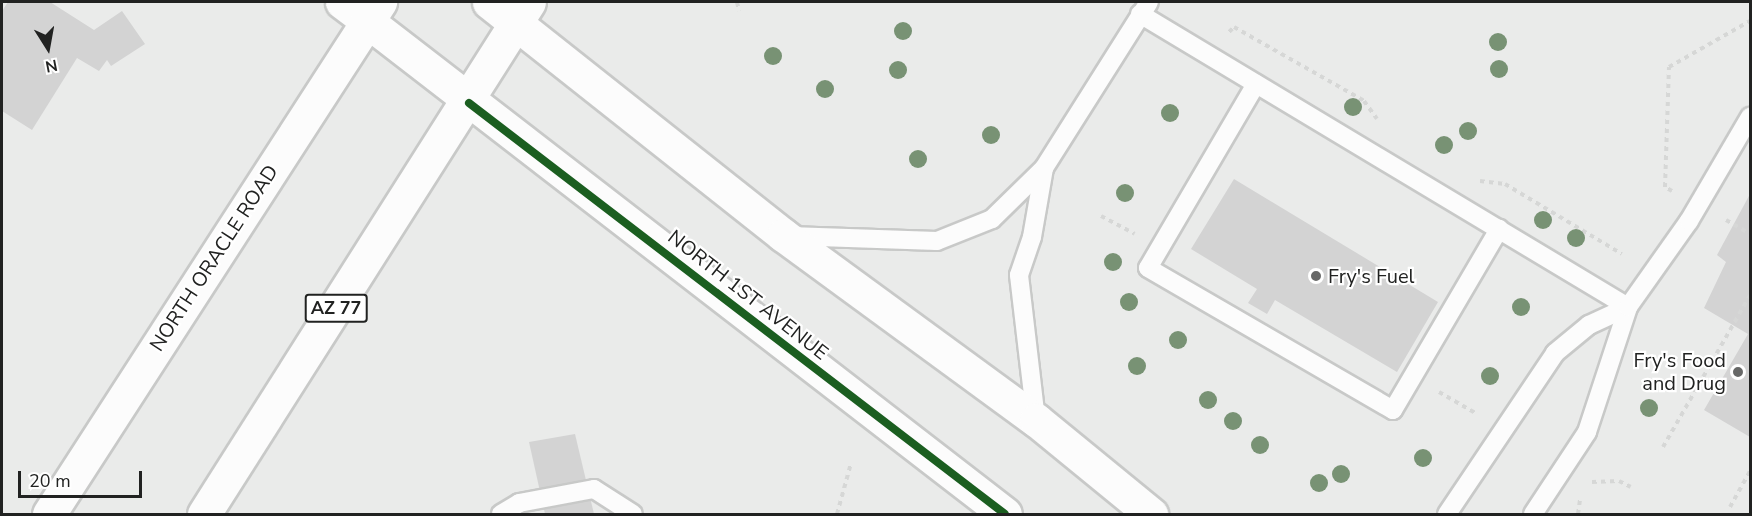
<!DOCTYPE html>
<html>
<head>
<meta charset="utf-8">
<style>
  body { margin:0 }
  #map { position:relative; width:1752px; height:516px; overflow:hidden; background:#eaebea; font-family:"Nunito Sans",sans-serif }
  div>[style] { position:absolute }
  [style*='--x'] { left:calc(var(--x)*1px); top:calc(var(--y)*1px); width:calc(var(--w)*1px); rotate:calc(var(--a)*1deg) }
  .building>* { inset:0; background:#d3d3d3 }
  .path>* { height:4px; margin-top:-2px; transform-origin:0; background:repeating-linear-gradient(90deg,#d6d7d6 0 4.5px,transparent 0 9px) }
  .roads { filter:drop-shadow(2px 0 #c8c9c8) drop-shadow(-2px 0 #c8c9c8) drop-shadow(0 2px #c8c9c8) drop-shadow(0 -2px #c8c9c8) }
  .service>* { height:18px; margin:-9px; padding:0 9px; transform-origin:9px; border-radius:9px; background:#fcfcfc }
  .minor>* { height:33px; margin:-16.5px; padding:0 16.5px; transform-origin:16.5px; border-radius:16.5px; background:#fcfcfc }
  .secondary>* { height:33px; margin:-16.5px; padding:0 16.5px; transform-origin:16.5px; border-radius:16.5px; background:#fcfcfc }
  .trunk>* { height:33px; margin:-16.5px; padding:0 16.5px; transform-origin:16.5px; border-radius:16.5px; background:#fcfcfc }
  .cycleway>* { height:8px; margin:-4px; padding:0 4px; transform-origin:4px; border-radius:4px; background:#1b5e20 }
  .trees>* { width:18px; height:18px; margin:-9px; border-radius:50%; background:#789274 }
  .dots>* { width:16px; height:16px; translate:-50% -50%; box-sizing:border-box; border:3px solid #fff; border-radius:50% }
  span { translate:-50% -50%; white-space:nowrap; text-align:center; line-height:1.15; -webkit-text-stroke:4.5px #fff; paint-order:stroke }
  .shield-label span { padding:2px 4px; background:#fff; border:2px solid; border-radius:4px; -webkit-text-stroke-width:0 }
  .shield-label { font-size:18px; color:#212221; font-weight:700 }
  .street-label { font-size:20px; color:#212221 }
  .poi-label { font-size:20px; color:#212221 }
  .left { translate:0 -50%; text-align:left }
  .right { translate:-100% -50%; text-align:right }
  .frame { position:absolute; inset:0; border:3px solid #212221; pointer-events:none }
  .north { position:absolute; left:18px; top:18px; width:60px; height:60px; -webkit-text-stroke:4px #fff; paint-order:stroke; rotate:169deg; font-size:16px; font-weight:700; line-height:24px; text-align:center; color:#212221 }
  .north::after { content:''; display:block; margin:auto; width:21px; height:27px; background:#212221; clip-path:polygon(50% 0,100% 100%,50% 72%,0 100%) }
  .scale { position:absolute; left:18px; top:471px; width:124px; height:27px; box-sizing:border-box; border:3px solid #212221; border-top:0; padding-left:8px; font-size:18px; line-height:21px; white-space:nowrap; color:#212221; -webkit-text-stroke:4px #fff; paint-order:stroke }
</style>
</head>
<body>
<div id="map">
  <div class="building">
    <div style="clip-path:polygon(8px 2px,50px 2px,94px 30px,122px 11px,145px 44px,111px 66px,107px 60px,99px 71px,77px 58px,32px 130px,2px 111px,2px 11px)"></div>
    <div style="clip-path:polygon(1234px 179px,1438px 302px,1397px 372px,1275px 300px,1267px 314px,1248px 303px,1257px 289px,1191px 249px)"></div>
    <div style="clip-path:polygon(1750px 194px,1750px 437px,1704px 410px,1748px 334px,1704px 308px,1726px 262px,1717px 255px)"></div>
    <div style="clip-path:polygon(575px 434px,594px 514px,545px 514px,529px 442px)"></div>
  </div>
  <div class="path">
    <div style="--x:737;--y:2;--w:9;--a:77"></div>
    <div style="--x:1229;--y:32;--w:7;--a:-45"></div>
    <div style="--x:1234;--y:27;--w:150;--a:29.6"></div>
    <div style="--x:1364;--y:101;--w:22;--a:54"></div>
    <div style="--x:1480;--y:181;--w:25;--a:7"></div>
    <div style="--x:1505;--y:184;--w:136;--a:30.9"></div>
    <div style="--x:1672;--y:191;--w:8;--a:-150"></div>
    <div style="--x:1665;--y:187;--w:120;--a:-88.1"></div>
    <div style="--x:1669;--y:67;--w:93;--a:-29.6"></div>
    <div style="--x:1101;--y:216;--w:38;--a:28"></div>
    <div style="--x:1726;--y:220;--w:28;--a:30"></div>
    <div style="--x:1439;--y:392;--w:44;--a:30.1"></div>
    <div style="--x:1663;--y:447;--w:175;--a:-60.2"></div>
    <div style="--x:1592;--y:482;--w:27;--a:-2"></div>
    <div style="--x:1619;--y:481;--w:13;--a:27"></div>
    <div style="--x:1730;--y:507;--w:41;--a:-60.9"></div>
    <div style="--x:837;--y:514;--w:53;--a:-74.6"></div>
    <div style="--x:1578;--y:514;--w:14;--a:-82"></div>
  </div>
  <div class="roads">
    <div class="service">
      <div style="--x:1140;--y:14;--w:569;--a:30.98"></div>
      <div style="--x:1256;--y:84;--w:213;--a:120.4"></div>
      <div style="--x:1148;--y:268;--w:283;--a:30.1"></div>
      <div style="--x:1393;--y:410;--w:210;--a:-59.6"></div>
      <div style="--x:789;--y:236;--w:148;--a:1.9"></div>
      <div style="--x:937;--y:241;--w:59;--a:-21.8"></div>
      <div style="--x:992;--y:219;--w:73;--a:-44.4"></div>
      <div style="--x:1044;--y:168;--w:196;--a:-57.7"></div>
      <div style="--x:1036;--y:420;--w:146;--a:-96.7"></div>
      <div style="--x:1019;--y:275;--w:40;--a:-71.1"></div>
      <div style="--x:1032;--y:237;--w:70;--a:-80.1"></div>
      <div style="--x:501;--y:514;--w:21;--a:-31"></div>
      <div style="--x:519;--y:503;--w:76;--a:-10.6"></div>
      <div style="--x:594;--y:489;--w:46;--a:32.7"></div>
      <div style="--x:1447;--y:514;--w:194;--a:-56.1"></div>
      <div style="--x:1555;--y:353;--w:44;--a:-39.5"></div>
      <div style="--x:1589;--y:325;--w:43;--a:-24.8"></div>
      <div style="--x:1533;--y:514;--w:98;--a:-56.6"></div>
      <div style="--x:1587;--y:432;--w:132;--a:-71.8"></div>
      <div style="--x:1628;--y:307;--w:105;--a:-54.7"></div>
      <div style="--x:1689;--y:221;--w:121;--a:-59.6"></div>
    </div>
    <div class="minor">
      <div style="--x:342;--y:2;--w:31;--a:37"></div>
    </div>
    <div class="secondary">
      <div style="--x:489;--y:2;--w:375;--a:38.4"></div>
      <div style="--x:783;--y:235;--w:313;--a:36.2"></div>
      <div style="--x:1036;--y:420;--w:149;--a:39.3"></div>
      <div style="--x:367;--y:21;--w:806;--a:37.69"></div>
    </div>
    <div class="trunk">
      <div style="--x:49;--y:514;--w:610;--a:-57.12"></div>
      <div style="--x:204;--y:514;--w:606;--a:-57.59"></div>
    </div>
  </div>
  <div class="cycleway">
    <div style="--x:469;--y:103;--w:675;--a:37.48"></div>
  </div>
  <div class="trees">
    <div style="left:903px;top:31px"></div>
    <div style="left:1498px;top:42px"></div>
    <div style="left:773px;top:56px"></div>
    <div style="left:1499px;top:69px"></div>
    <div style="left:898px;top:70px"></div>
    <div style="left:825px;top:89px"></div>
    <div style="left:1353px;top:107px"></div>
    <div style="left:1170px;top:113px"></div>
    <div style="left:1468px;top:131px"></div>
    <div style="left:991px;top:135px"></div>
    <div style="left:1444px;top:145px"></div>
    <div style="left:918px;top:159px"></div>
    <div style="left:1125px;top:193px"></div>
    <div style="left:1543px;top:220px"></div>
    <div style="left:1576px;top:238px"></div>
    <div style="left:1113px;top:262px"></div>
    <div style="left:1129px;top:302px"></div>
    <div style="left:1521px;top:307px"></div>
    <div style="left:1178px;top:340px"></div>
    <div style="left:1137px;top:366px"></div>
    <div style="left:1490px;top:376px"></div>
    <div style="left:1208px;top:400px"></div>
    <div style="left:1649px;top:408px"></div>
    <div style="left:1233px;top:421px"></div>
    <div style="left:1260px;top:445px"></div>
    <div style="left:1423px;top:458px"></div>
    <div style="left:1341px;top:474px"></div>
    <div style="left:1319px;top:483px"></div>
  </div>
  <div class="dots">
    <div style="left:1316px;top:276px;background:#676867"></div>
    <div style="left:1738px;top:372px;background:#676867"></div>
  </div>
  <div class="shield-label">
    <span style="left:336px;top:308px">AZ 77</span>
  </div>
  <div class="street-label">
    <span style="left:214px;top:258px;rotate:-57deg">NORTH ORACLE ROAD</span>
    <span style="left:748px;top:295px;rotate:38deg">NORTH 1ST AVENUE</span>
  </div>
  <div class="poi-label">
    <span class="left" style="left:1328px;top:276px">Fry's Fuel</span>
    <span class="right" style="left:1726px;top:372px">Fry's Food<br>and Drug</span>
  </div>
  <div class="frame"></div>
  <div class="north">N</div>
  <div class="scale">20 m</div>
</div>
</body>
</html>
